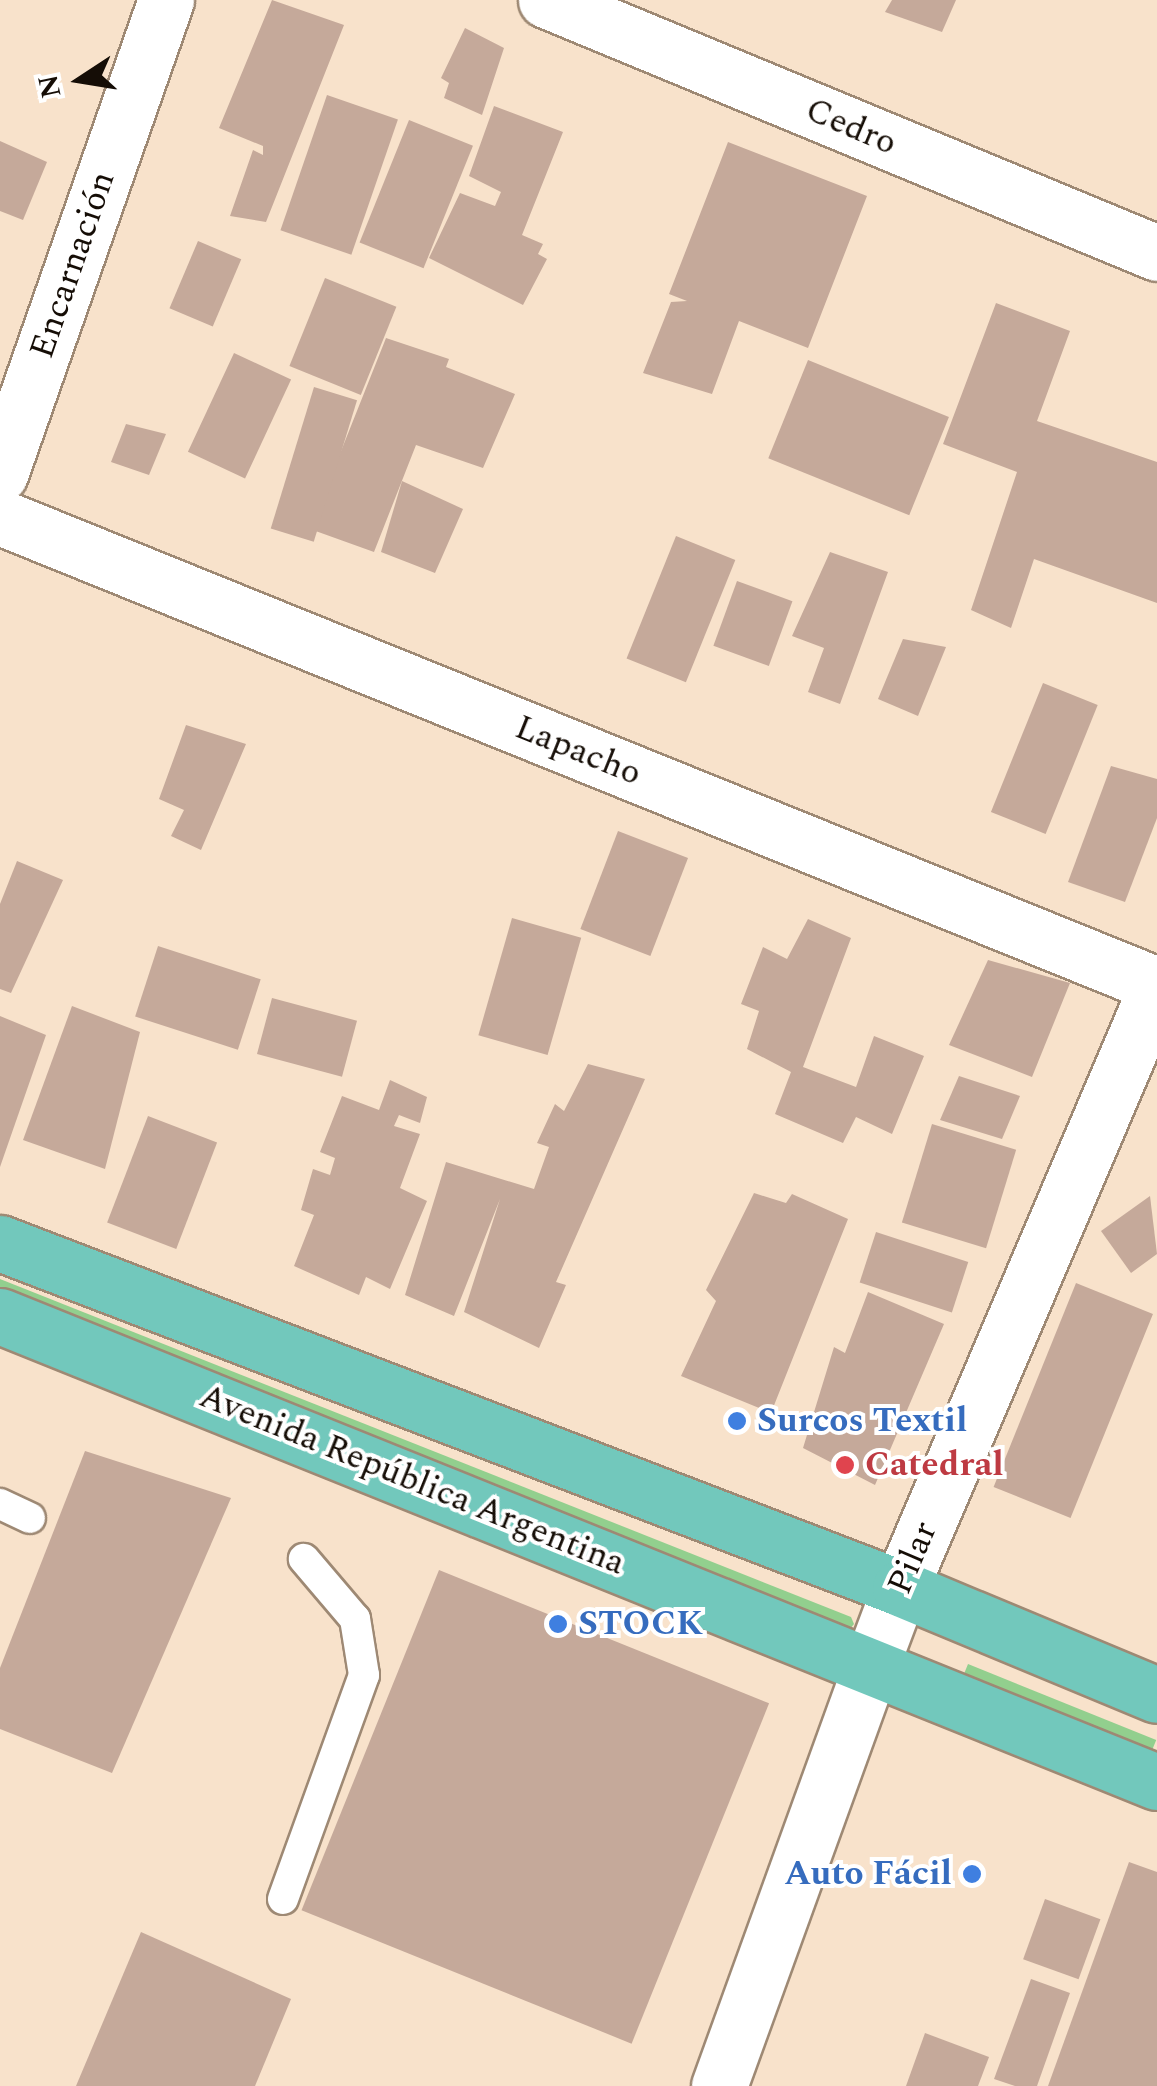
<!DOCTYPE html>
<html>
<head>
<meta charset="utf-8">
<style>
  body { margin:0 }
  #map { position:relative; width:1157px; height:2086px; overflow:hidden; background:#f8e2cb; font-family:Spectral,serif }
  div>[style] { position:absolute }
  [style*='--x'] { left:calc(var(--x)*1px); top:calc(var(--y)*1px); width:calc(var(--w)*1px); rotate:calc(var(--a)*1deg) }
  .green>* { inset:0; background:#92cf8e; transform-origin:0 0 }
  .building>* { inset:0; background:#c5a99a; transform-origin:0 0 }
  .roads { filter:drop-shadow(2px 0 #9e8974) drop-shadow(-2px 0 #9e8974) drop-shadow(0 2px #9e8974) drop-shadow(0 -2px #9e8974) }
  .service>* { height:30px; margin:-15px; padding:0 15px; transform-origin:15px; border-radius:15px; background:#fff }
  .minor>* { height:55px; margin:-27.5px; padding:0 27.5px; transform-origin:27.5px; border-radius:27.5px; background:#fff }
  .tertiary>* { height:55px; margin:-27.5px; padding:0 27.5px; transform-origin:27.5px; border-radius:27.5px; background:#fff }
  .trunk>* { height:55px; margin:-27.5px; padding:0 27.5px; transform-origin:27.5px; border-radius:27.5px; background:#72c8bc }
  .dots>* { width:28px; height:28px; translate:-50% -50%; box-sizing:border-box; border:5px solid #fff; border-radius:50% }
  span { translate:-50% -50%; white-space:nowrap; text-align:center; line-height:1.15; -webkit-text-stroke:8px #fff; paint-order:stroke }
  .street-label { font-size:35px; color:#150d06 }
  .shop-label { font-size:35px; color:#366cbe; font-weight:700 }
  .left { translate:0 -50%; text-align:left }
  .right { translate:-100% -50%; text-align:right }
  .health-label { font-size:35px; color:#be3a42; font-weight:700 }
  .north { position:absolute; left:30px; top:30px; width:100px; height:100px; -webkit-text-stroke:8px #fff; paint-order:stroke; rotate:258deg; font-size:28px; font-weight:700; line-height:40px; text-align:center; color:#150d06 }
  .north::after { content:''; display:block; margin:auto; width:35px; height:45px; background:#150d06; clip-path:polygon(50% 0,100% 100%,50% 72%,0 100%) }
</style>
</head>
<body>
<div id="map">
  <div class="green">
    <div style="clip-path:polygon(0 1279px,851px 1617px,854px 1624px,850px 1629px,0 1294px)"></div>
    <div style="left:968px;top:1664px;width:203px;height:13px;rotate:22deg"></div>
  </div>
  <div class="building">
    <div style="clip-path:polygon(272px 0,344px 25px,266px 222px,230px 216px,253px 150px,263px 155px,263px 146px,219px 128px)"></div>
    <div style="clip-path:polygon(892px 0,956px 0,942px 32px,885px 12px)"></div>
    <div style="clip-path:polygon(465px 28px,504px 48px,482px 115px,444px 98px,449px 83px,441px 78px)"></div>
    <div style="left:327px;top:95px;width:75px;height:143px;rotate:19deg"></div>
    <div style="clip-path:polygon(494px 106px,563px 132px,522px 235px,543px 244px,538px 254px,547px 259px,523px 305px,429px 258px,460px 193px,495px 206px,501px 192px,469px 176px)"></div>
    <div style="left:409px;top:120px;width:69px;height:132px;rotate:22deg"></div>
    <div style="clip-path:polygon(0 141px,47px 162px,23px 220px,0 211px)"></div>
    <div style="clip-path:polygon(728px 142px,867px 196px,808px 348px,739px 321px,712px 394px,643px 373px,671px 302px,687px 301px,669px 294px)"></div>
    <div style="left:198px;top:241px;width:47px;height:73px;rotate:23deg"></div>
    <div style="left:325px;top:278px;width:77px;height:95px;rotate:22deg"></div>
    <div style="clip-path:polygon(996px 303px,1070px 331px,1037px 421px,1157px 462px,1157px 603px,1034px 559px,1011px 628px,971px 610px,1017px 472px,943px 444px)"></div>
    <div style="clip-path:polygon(386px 338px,449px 359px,446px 367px,515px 394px,483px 468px,416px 445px,374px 552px,310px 529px)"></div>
    <div style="left:234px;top:353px;width:63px;height:109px;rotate:25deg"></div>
    <div style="left:808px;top:360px;width:152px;height:106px;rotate:22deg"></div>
    <div style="left:314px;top:387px;width:45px;height:148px;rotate:17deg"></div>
    <div style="clip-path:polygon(126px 424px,166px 434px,149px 475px,111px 462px)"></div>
    <div style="clip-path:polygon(402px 481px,463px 509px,435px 573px,381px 552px)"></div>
    <div style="left:676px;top:536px;width:64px;height:132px;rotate:22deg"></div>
    <div style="clip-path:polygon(830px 552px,888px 572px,840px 704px,808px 692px,824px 648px,792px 636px)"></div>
    <div style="left:737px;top:581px;width:59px;height:69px;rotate:20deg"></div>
    <div style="clip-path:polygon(903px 639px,946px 647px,918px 716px,878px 699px)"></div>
    <div style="left:1043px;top:683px;width:59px;height:139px;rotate:22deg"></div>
    <div style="clip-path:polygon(186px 725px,246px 744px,201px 850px,171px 836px,184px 810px,159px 799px)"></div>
    <div style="clip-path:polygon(1111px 766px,1157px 779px,1157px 818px,1125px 902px,1068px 882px)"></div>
    <div style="left:618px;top:831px;width:75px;height:105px;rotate:21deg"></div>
    <div style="clip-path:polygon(17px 861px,63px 880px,11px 993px,0 989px,0 904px)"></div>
    <div style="left:512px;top:918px;width:72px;height:122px;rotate:16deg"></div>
    <div style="clip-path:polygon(808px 919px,851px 938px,803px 1067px,856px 1087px,874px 1036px,924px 1056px,892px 1134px,856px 1117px,843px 1143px,775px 1114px,791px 1072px,747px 1049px,759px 1011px,741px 1004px,763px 947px,787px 959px)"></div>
    <div style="left:158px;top:946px;width:108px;height:74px;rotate:18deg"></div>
    <div style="clip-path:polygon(988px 960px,1070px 983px,1032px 1077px,949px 1045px)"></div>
    <div style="left:272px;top:998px;width:88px;height:58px;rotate:15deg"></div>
    <div style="clip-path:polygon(72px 1006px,140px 1032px,105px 1169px,23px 1140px)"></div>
    <div style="clip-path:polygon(0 1016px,46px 1035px,0 1167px)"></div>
    <div style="clip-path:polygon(588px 1064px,645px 1079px,556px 1282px,566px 1285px,539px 1348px,464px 1312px,500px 1199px,454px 1316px,405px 1295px,446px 1162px,534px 1189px,549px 1147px,537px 1143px,555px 1104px,564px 1111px)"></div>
    <div style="clip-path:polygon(959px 1076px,1020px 1096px,1002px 1139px,940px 1120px)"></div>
    <div style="clip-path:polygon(390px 1080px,427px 1097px,420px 1123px,399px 1115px,394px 1126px,420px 1134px,400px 1188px,427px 1201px,390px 1289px,366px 1277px,359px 1295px,294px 1266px,314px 1215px,301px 1210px,313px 1169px,330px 1175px,335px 1158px,320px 1152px,342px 1096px,379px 1110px)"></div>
    <div style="left:148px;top:1116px;width:74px;height:114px;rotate:21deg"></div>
    <div style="left:932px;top:1124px;width:88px;height:103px;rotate:17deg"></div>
    <div style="clip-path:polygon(754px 1193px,786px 1203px,792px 1194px,848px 1219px,771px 1413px,681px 1376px,716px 1301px,706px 1290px)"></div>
    <div style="clip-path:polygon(1150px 1196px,1157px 1254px,1131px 1273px,1101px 1231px)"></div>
    <div style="left:876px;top:1232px;width:97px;height:53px;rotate:18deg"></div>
    <div style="left:1076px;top:1283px;width:83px;height:220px;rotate:22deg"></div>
    <div style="clip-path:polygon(868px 1292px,944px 1324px,875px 1485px,803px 1448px,834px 1347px,845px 1353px)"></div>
    <div style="clip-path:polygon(85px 1451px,231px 1498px,112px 1773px,0 1729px,0 1668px)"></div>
    <div style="left:439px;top:1570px;width:356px;height:367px;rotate:22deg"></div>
    <div style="clip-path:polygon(1129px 1862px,1157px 1872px,1157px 2086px,1048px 2086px)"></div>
    <div style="left:1045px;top:1899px;width:59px;height:64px;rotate:20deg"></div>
    <div style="clip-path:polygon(141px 1932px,291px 1999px,255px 2086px,76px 2086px)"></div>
    <div style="clip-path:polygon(1031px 1979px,1070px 1993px,1037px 2086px,1015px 2086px,994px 2079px)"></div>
    <div style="clip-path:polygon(925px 2033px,989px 2057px,978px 2086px,906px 2086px)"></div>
  </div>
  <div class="roads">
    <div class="service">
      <div style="--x:0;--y:1504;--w:33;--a:25"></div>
      <div style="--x:283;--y:1899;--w:238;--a:-70.1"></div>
      <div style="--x:364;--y:1675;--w:57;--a:-99.1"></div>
      <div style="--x:355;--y:1619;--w:79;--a:-130.4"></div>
    </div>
    <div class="minor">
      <div style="--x:0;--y:474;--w:502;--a:-70.7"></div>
      <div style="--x:871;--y:1665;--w:82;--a:-69.4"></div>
    </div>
    <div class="tertiary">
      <div style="--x:546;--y:0;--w:661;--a:22.49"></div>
      <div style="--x:0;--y:517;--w:1248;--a:22.02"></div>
      <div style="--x:900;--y:1588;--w:655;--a:-66.88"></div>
      <div style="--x:719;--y:2086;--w:448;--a:-70.1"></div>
    </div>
    <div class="trunk">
      <div style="--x:0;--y:1243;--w:964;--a:20.97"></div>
      <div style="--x:900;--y:1588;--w:278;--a:22.6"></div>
      <div style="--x:0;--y:1316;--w:1247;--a:21.94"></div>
    </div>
  </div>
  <div class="dots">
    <div style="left:737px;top:1421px;background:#3f7fe0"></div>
    <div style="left:845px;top:1465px;background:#e0444e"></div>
    <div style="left:558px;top:1624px;background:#3f7fe0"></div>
    <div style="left:972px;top:1874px;background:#3f7fe0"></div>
  </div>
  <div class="street-label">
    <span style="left:851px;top:127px;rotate:23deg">Cedro</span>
    <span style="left:73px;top:265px;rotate:-71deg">Encarnación</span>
    <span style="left:578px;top:751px;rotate:22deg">Lapacho</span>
    <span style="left:412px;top:1480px;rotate:22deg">Avenida República Argentina</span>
    <span style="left:913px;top:1558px;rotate:-67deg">Pilar</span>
  </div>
  <div class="shop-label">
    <span class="left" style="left:757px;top:1421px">Surcos Textil</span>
    <span class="left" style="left:578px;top:1624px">STOCK</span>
    <span class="right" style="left:952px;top:1874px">Auto Fácil</span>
  </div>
  <div class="health-label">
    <span class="left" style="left:865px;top:1465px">Catedral</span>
  </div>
  <div class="north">N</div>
</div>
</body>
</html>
